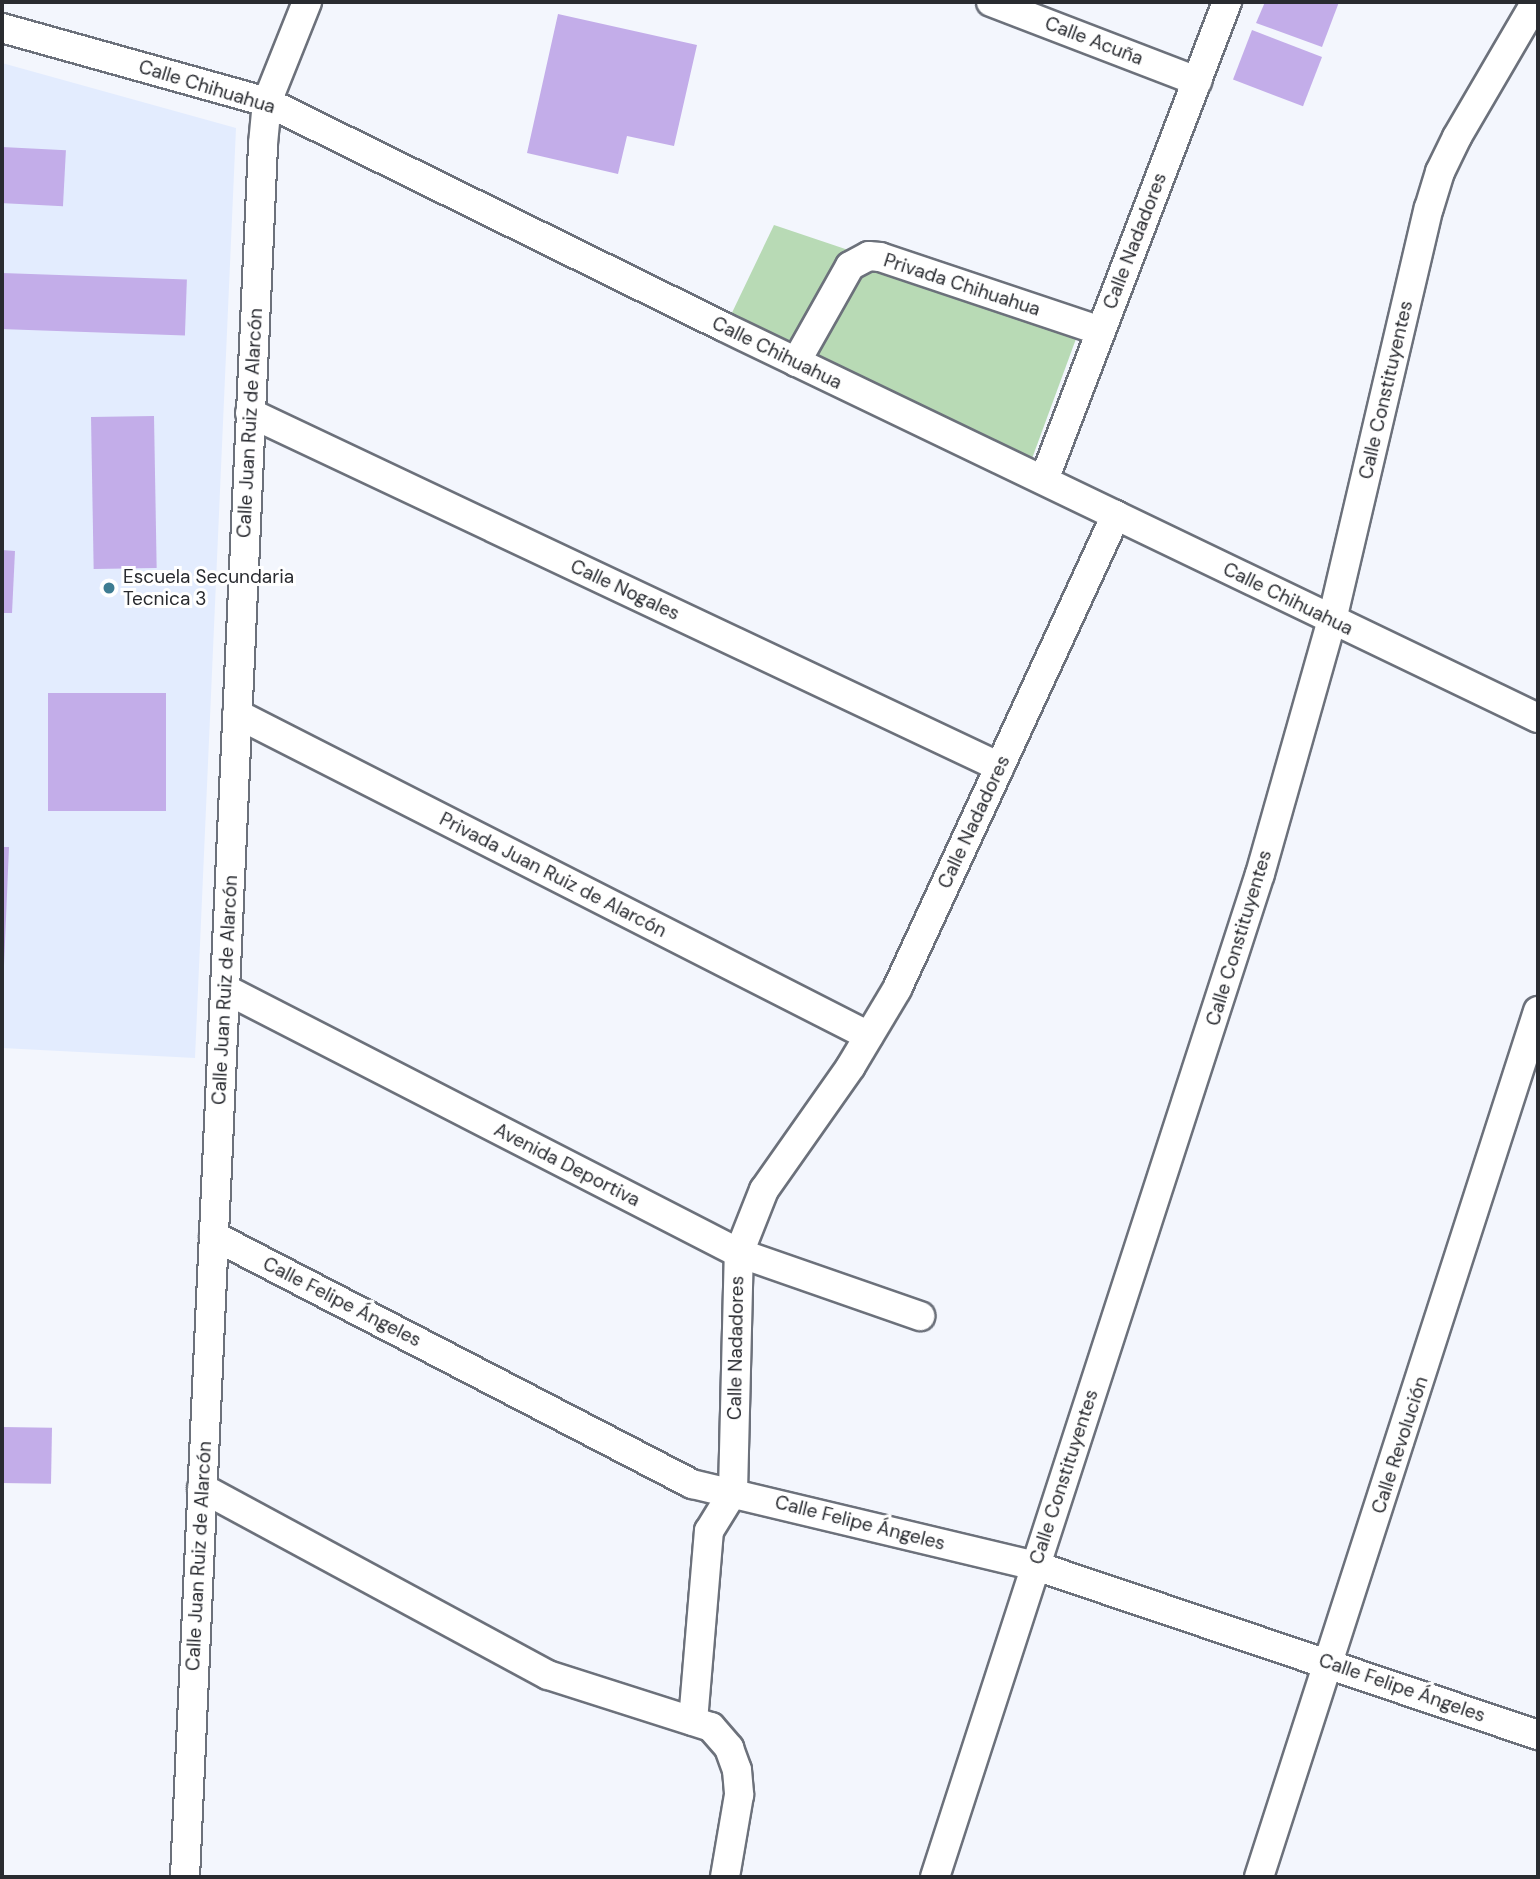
<!DOCTYPE html>
<html>
<head>
<meta charset="utf-8">
<style>
  body { margin:0 }
  #map { position:relative; width:1540px; height:1879px; overflow:hidden; background:#f3f6fd; font-family:"DM Sans",sans-serif }
  div>[style] { position:absolute }
  .built>* { inset:0; background:#e3ecfe }
  .green>* { inset:0; background:#b8dab5 }
  .building>* { inset:0; background:#c3ade9; transform-origin:0 0 }
  .roads { filter:drop-shadow(2px 0 #6c717b) drop-shadow(-2px 0 #6c717b) drop-shadow(0 2px #6c717b) drop-shadow(0 -2px #6c717b) }
  .minor>* { height:28px; margin:-14px; padding:0 14px; transform-origin:14px; border-radius:14px; background:#fff }
  .dots>* { width:19px; height:19px; translate:-50% -50%; box-sizing:border-box; border:4px solid #fff; border-radius:50% }
  span { translate:-50% -50%; white-space:nowrap; text-align:center; line-height:1.15; -webkit-text-stroke:6px #fff; paint-order:stroke }
  .street-label { font-size:19px; color:#292b30 }
  .poi-label { font-size:19px; color:#292b30 }
  .left { translate:0 -50%; text-align:left }
  .frame { position:absolute; inset:0; border:4px solid #292b30; pointer-events:none }
</style>
</head>
<body>
<div id="map">
  <div class="built">
    <i style="clip-path:polygon(2px 63px,236px 128px,195px 1058px,2px 1048px)"></i>
  </div>
  <div class="green">
    <i style="clip-path:polygon(774px 225px,1080px 328px,1030px 464px,729px 319px)"></i>
  </div>
  <div class="building">
    <i style="clip-path:polygon(1265px 2px,1339px 2px,1322px 47px,1256px 23px)"></i>
    <i style="clip-path:polygon(558px 14px,697px 45px,674px 146px,627px 136px,618px 174px,527px 153px)"></i>
    <i style="left:1252px;top:30px;width:75px;height:53px;rotate:21deg"></i>
    <i style="left:2px;top:147px;width:64px;height:56px;rotate:3deg"></i>
    <i style="left:2px;top:273px;width:185px;height:56px;rotate:2deg"></i>
    <i style="left:154px;top:416px;width:152px;height:63px;rotate:89deg"></i>
    <i style="clip-path:polygon(2px 550px,15px 551px,12px 613px,2px 613px)"></i>
    <i style="left:48px;top:693px;width:118px;height:118px"></i>
    <i style="clip-path:polygon(2px 847px,9px 847px,4px 965px,2px 965px)"></i>
    <i style="left:2px;top:1427px;width:50px;height:56px;rotate:1deg"></i>
  </div>
  <div class="roads">
    <div class="minor">
      <i style="left:991px;top:2px;width:221px;rotate:21deg"></i>
      <i style="left:2px;top:28px;width:275px;rotate:15.6deg"></i>
      <i style="left:267px;top:102px;width:509px;rotate:26.21deg"></i>
      <i style="left:724px;top:327px;width:903px;rotate:25.66deg"></i>
      <i style="left:796px;top:362px;width:110px;rotate:-60.6deg"></i>
      <i style="left:850px;top:266px;width:21px;rotate:-28deg"></i>
      <i style="left:869px;top:256px;width:11px;rotate:5deg"></i>
      <i style="left:880px;top:257px;width:233px;rotate:18.5deg"></i>
      <i style="left:250px;top:413px;width:829px;rotate:25.27deg"></i>
      <i style="left:1044px;top:480px;width:512px;rotate:-69.05deg"></i>
      <i style="left:237px;top:714px;width:709px;rotate:27deg"></i>
      <i style="left:225px;top:989px;width:578px;rotate:27.19deg"></i>
      <i style="left:739px;top:1253px;width:192px;rotate:19.2deg"></i>
      <i style="left:214px;top:1236px;width:539px;rotate:27.42deg"></i>
      <i style="left:692px;top:1484px;width:354px;rotate:13.4deg"></i>
      <i style="left:1036px;top:1566px;width:530px;rotate:18.61deg"></i>
      <i style="left:202px;top:1488px;width:393px;rotate:28.4deg"></i>
      <i style="left:548px;top:1675px;width:171px;rotate:17.7deg"></i>
      <i style="left:711px;top:1727px;width:28px;rotate:49deg"></i>
      <i style="left:729px;top:1748px;width:23px;rotate:70deg"></i>
      <i style="left:737px;top:1770px;width:25px;rotate:85deg"></i>
      <i style="left:739px;top:1795px;width:83px;rotate:99.7deg"></i>
      <i style="left:693px;top:1721px;width:191px;rotate:-85.2deg"></i>
      <i style="left:709px;top:1531px;width:46px;rotate:-58.4deg"></i>
      <i style="left:733px;top:1492px;width:239px;rotate:-88.6deg"></i>
      <i style="left:739px;top:1253px;width:68px;rotate:-68.4deg"></i>
      <i style="left:764px;top:1190px;width:151px;rotate:-54.9deg"></i>
      <i style="left:851px;top:1066px;width:90px;rotate:-59.1deg"></i>
      <i style="left:897px;top:989px;width:522px;rotate:-65.2deg"></i>
      <i style="left:185px;top:1877px;width:1735px;rotate:-87.42deg"></i>
      <i style="left:263px;top:144px;width:42px;rotate:-84.6deg"></i>
      <i style="left:267px;top:102px;width:108px;rotate:-68.2deg"></i>
      <i style="left:935px;top:1877px;width:1054px;rotate:-72.05deg"></i>
      <i style="left:1260px;top:874px;width:264px;rotate:-74.2deg"></i>
      <i style="left:1332px;top:620px;width:423px;rotate:-76.8deg"></i>
      <i style="left:1429px;top:208px;width:38px;rotate:-73deg"></i>
      <i style="left:1440px;top:172px;width:39px;rotate:-64deg"></i>
      <i style="left:1457px;top:137px;width:156px;rotate:-59.7deg"></i>
      <i style="left:1259px;top:1877px;width:910px;rotate:-72.14deg"></i>
    </div>
  </div>
  <div class="dots">
    <i style="left:109px;top:588px;background:#3e7c92"></i>
  </div>
  <div class="street-label">
    <span style="left:1094px;top:41px;rotate:21deg">Calle Acuña</span>
    <span style="left:207px;top:87px;rotate:17deg">Calle Chihuahua</span>
    <span style="left:1135px;top:241px;rotate:-69deg">Calle Nadadores</span>
    <span style="left:962px;top:285px;rotate:18deg">Privada Chihuahua</span>
    <span style="left:777px;top:353px;rotate:26deg">Calle Chihuahua</span>
    <span style="left:1386px;top:390px;rotate:-77deg">Calle Constituyentes</span>
    <span style="left:250px;top:423px;rotate:-87deg">Calle Juan Ruiz de Alarcón</span>
    <span style="left:625px;top:590px;rotate:25deg">Calle Nogales</span>
    <span style="left:1288px;top:599px;rotate:26deg">Calle Chihuahua</span>
    <span style="left:974px;top:822px;rotate:-65deg">Calle Nadadores</span>
    <span style="left:553px;top:875px;rotate:27deg">Privada Juan Ruiz de Alarcón</span>
    <span style="left:1239px;top:938px;rotate:-73deg">Calle Constituyentes</span>
    <span style="left:225px;top:990px;rotate:-87deg">Calle Juan Ruiz de Alarcón</span>
    <span style="left:567px;top:1165px;rotate:27deg">Avenida Deportiva</span>
    <span style="left:342px;top:1302px;rotate:27deg">Calle Felipe Ángeles</span>
    <span style="left:736px;top:1348px;rotate:-89deg">Calle Nadadores</span>
    <span style="left:1400px;top:1445px;rotate:-72deg">Calle Revolución</span>
    <span style="left:1064px;top:1477px;rotate:-72deg">Calle Constituyentes</span>
    <span style="left:860px;top:1523px;rotate:14deg">Calle Felipe Ángeles</span>
    <span style="left:199px;top:1556px;rotate:-87deg">Calle Juan Ruiz de Alarcón</span>
    <span style="left:1402px;top:1688px;rotate:19deg">Calle Felipe Ángeles</span>
  </div>
  <div class="poi-label">
    <span class="left" style="left:123px;top:588px">Escuela Secundaria<br>Tecnica 3</span>
  </div>
  <div class="frame"></div>
</div>
</body>
</html>
